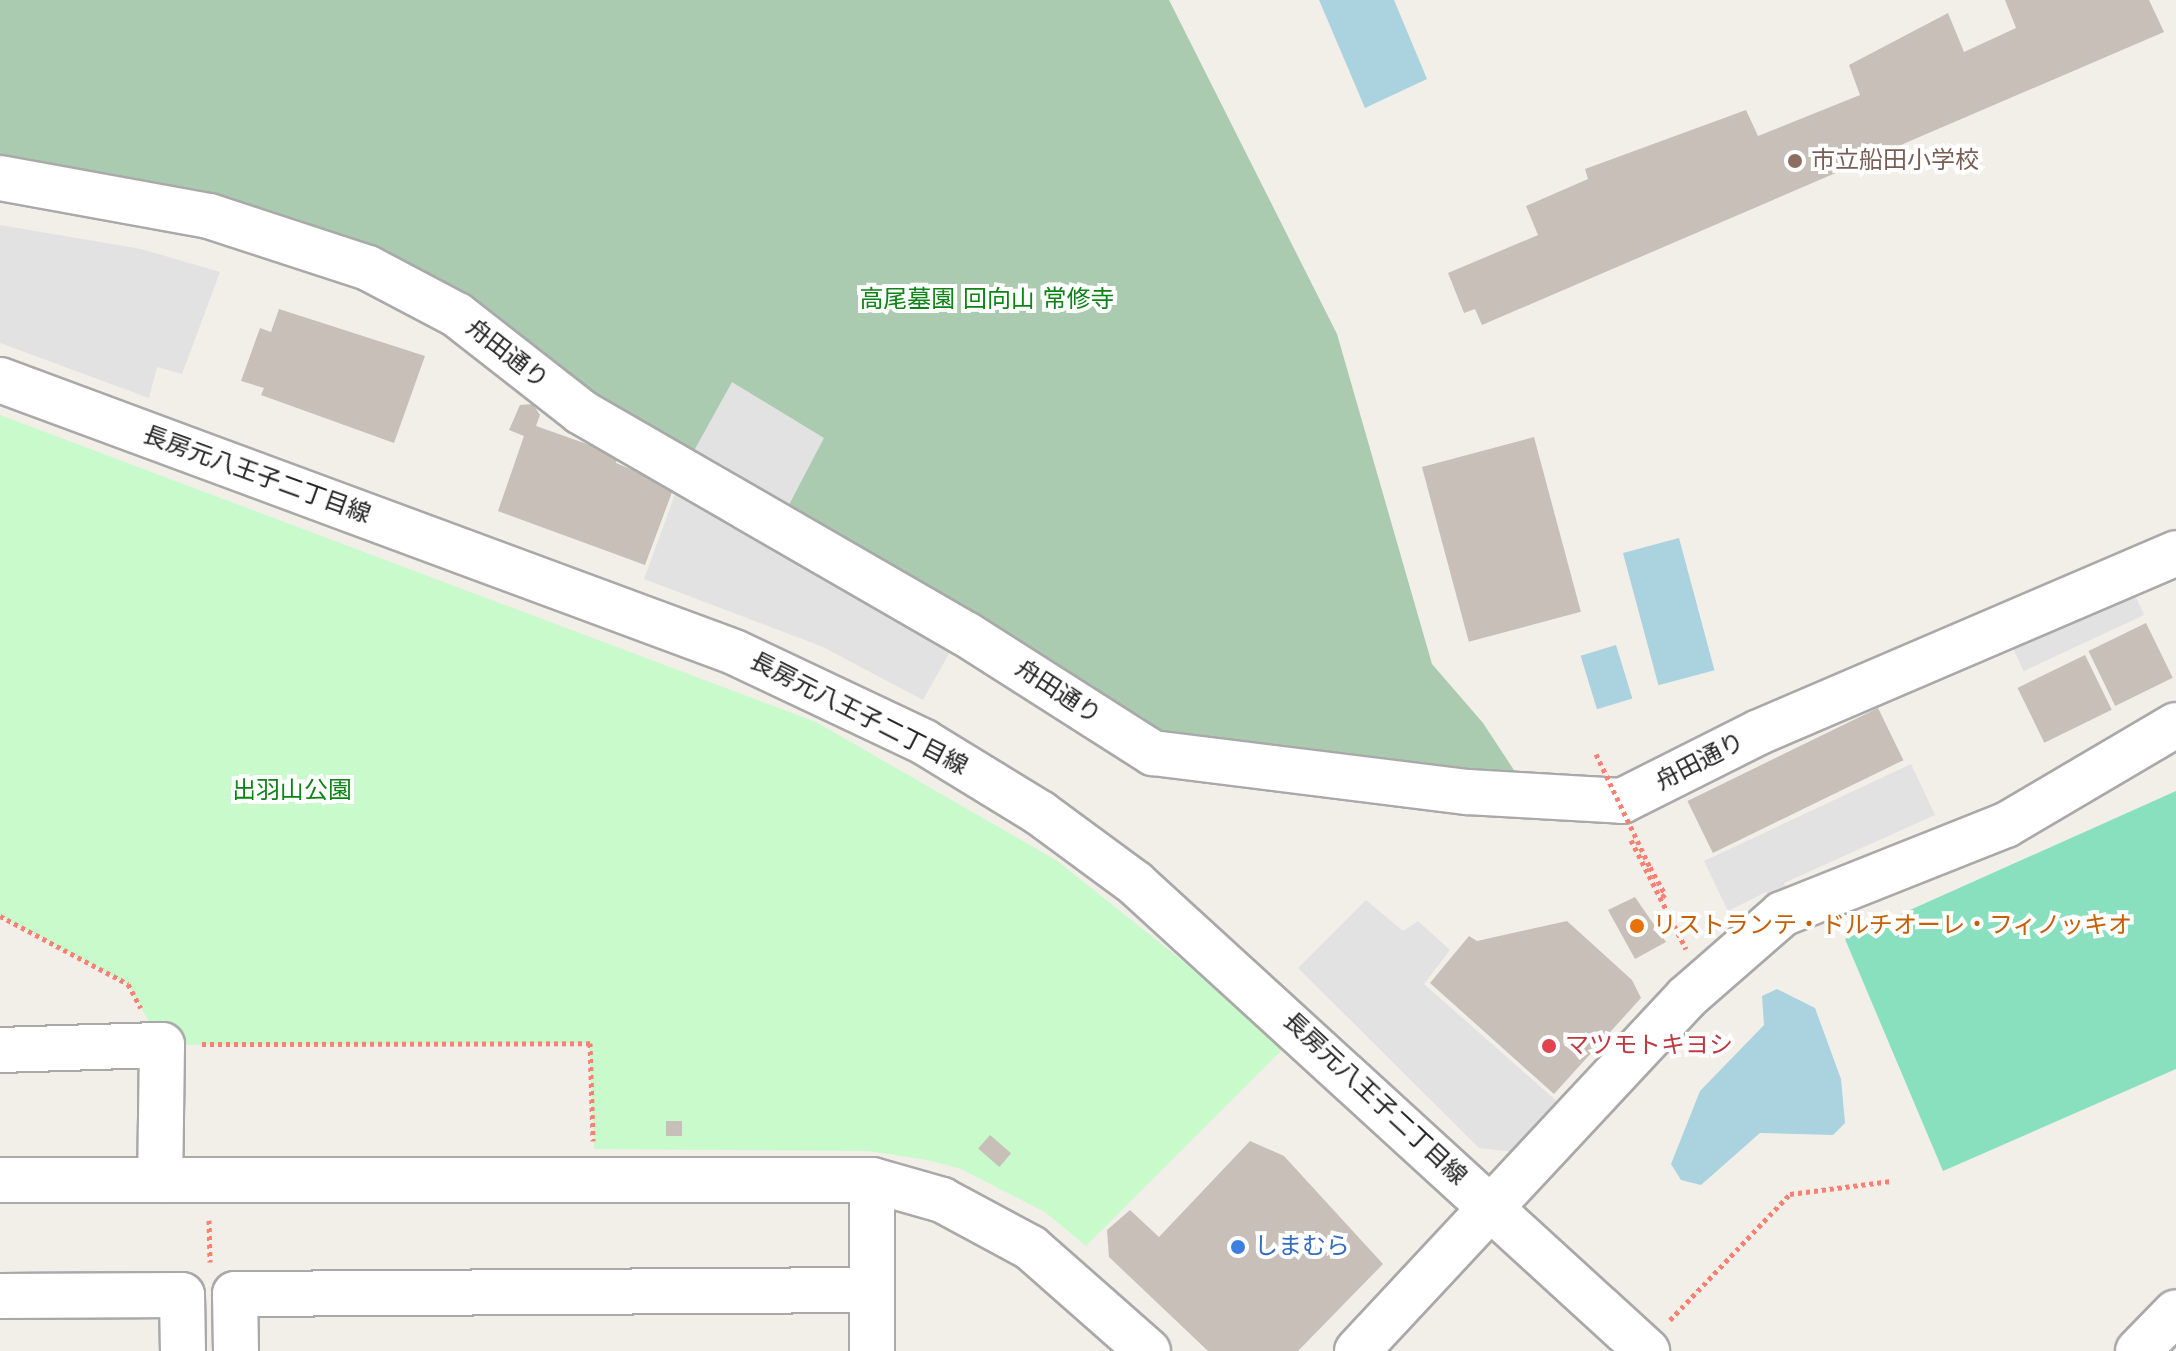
<!DOCTYPE html>
<html>
<head>
<meta charset="utf-8">
<style>
  body { margin:0 }
  #map { position:relative; width:2176px; height:1351px; overflow:hidden; background:#f2efe9; font-family:"DejaVu Sans","Noto Sans JP",sans-serif }
  div>[style] { position:absolute }
  .cemetery>* { inset:0; background:#aacbaf }
  .park>* { inset:0; background:#c8facc }
  .pitch>* { inset:0; background:#88e0be }
  .parking>* { inset:0; background:#e2e2e2; transform-origin:0 0 }
  .water>* { inset:0; background:#aad3df; transform-origin:0 0 }
  .building>* { inset:0; background:#c7bfb8; transform-origin:0 0 }
  .path>* { height:5px; margin-top:-2.5px; transform-origin:0; background:repeating-linear-gradient(90deg,#fa8072 0 4px,transparent 0 8px) }
  .roads { filter:drop-shadow(2px 0 #a9a9a9) drop-shadow(-2px 0 #a9a9a9) drop-shadow(0 2px #a9a9a9) drop-shadow(0 -2px #a9a9a9) }
  .minor>* { height:44px; margin:-22px; padding:0 22px; transform-origin:22px; border-radius:22px; background:#fff }
  .tertiary>* { height:44px; margin:-22px; padding:0 22px; transform-origin:22px; border-radius:22px; background:#fff }
  .path-bridge>* { height:5px; margin-top:-2.5px; transform-origin:0; background:repeating-linear-gradient(90deg,#fa8072 0 4px,transparent 0 8px) }
  .dots>* { width:22px; height:22px; translate:-50% -50%; box-sizing:border-box; border:4px solid #fff; border-radius:50% }
  span { translate:-50% -50%; white-space:nowrap; text-align:center; line-height:1.15; -webkit-text-stroke:8px #fff; paint-order:stroke }
  .education-label { font-size:24px; color:#785e54 }
  .left { translate:0 -50%; text-align:left }
  .park-label { font-size:24px; color:#0c8416 }
  .street-label { font-size:24px; color:#222 }
  .food-label { font-size:24px; color:#c56008 }
  .health-label { font-size:24px; color:#be3a42 }
  .shop-label { font-size:24px; color:#366cbe }
</style>
</head>
<body>
<div id="map">
  <div class="cemetery">
    <i style="clip-path:polygon(0 0,1169px 0,1337px 334px,1432px 664px,1483px 723px,1531px 796px,1153px 753px,368px 268px,0 178px)"></i>
  </div>
  <div class="park">
    <i style="clip-path:polygon(0 415px,816px 722px,1056px 860px,1223px 993px,1282px 1050px,1086px 1246px,1045px 1212px,961px 1169px,928px 1160px,868px 1151px,594px 1149px,589px 1043px,162px 1045px,128px 984px,0 916px)"></i>
  </div>
  <div class="pitch">
    <i style="clip-path:polygon(2176px 791px,2176px 1069px,1943px 1171px,1845px 939px)"></i>
  </div>
  <div class="parking">
    <i style="clip-path:polygon(0 225px,141px 249px,220px 272px,182px 374px,157px 367px,149px 398px,0 343px)"></i>
    <i style="clip-path:polygon(732px 382px,824px 438px,780px 522px,961px 632px,923px 700px,823px 647px,644px 579px,685px 467px)"></i>
    <i style="left:2126px;top:576px;width:43px;height:133px;rotate:65deg"></i>
    <i style="clip-path:polygon(1911px 764px,1935px 815px,1784px 883px,1788px 892px,1771px 902px,1766px 892px,1728px 911px,1704px 861px)"></i>
    <i style="clip-path:polygon(1366px 900px,1403px 931px,1418px 921px,1450px 950px,1424px 984px,1560px 1104px,1516px 1152px,1479px 1148px,1298px 968px)"></i>
  </div>
  <div class="water">
    <i style="clip-path:polygon(1319px 0,1394px 0,1427px 79px,1365px 108px)"></i>
    <i style="left:1679px;top:538px;width:137px;height:58px;rotate:75deg"></i>
    <i style="left:1616px;top:645px;width:56px;height:37px;rotate:73deg"></i>
    <i style="clip-path:polygon(1777px 989px,1815px 1008px,1841px 1079px,1845px 1123px,1833px 1135px,1760px 1133px,1701px 1185px,1681px 1180px,1671px 1164px,1700px 1091px,1764px 1025px,1762px 996px)"></i>
  </div>
  <div class="building">
    <i style="clip-path:polygon(2005px 0,2149px 0,2164px 32px,1482px 325px,1475px 309px,1464px 313px,1448px 273px,1538px 235px,1526px 206px,1588px 179px,1585px 169px,1746px 110px,1758px 136px,1860px 95px,1849px 65px,1948px 13px,1964px 52px,2016px 28px)"></i>
    <i style="clip-path:polygon(279px 309px,425px 356px,394px 443px,261px 395px,264px 388px,241px 381px,260px 328px,271px 332px)"></i>
    <i style="clip-path:polygon(533px 404px,540px 415px,536px 426px,618px 455px,616px 463px,674px 487px,645px 565px,498px 511px,524px 436px,509px 430px,520px 405px)"></i>
    <i style="left:1534px;top:437px;width:181px;height:116px;rotate:75deg"></i>
    <i style="left:2146px;top:623px;width:61px;height:64px;rotate:64deg"></i>
    <i style="left:2085px;top:655px;width:61px;height:75px;rotate:64deg"></i>
    <i style="left:1878px;top:708px;width:58px;height:212px;rotate:64deg"></i>
    <i style="clip-path:polygon(1635px 897px,1666px 942px,1635px 959px,1608px 910px)"></i>
    <i style="clip-path:polygon(1567px 921px,1632px 980px,1641px 998px,1554px 1094px,1430px 983px,1469px 936px,1477px 941px)"></i>
    <i style="left:682px;top:1121px;width:15px;height:16px;rotate:90deg"></i>
    <i style="left:990px;top:1135px;width:28px;height:18px;rotate:41deg"></i>
    <i style="clip-path:polygon(1250px 1141px,1284px 1156px,1383px 1264px,1298px 1351px,1208px 1351px,1109px 1257px,1107px 1230px,1130px 1210px,1159px 1237px)"></i>
  </div>
  <div class="path">
    <i style="left:1631px;top:840px;width:122px;rotate:63.2deg"></i>
    <i style="left:1650px;top:867px;width:31px;rotate:61deg"></i>
    <i style="left:1665px;top:894px;width:8px;rotate:130deg"></i>
    <i style="left:0;top:916px;width:145px;rotate:28deg"></i>
    <i style="left:128px;top:984px;width:27px;rotate:62deg"></i>
    <i style="left:202px;top:1044px;width:388px;rotate:-0.1deg"></i>
    <i style="left:590px;top:1043px;width:98px;rotate:88.2deg"></i>
    <i style="left:209px;top:1220px;width:42px;rotate:88.6deg"></i>
    <i style="left:1670px;top:1320px;width:174px;rotate:-46.4deg"></i>
    <i style="left:1790px;top:1194px;width:102px;rotate:-7.3deg"></i>
  </div>
  <div class="roads">
    <div class="minor">
      <i style="left:0;top:178px;width:212px;rotate:10.3deg"></i>
      <i style="left:209px;top:216px;width:167px;rotate:18.1deg"></i>
      <i style="left:368px;top:268px;width:101px;rotate:27.8deg"></i>
      <i style="left:457px;top:315px;width:157px;rotate:38deg"></i>
      <i style="left:581px;top:412px;width:444px;rotate:30deg"></i>
      <i style="left:966px;top:634px;width:222px;rotate:32.5deg"></i>
      <i style="left:1153px;top:753px;width:317px;rotate:7.1deg"></i>
      <i style="left:1468px;top:792px;width:154px;rotate:3.3deg"></i>
      <i style="left:1622px;top:801px;width:153px;rotate:-26.7deg"></i>
      <i style="left:1759px;top:732px;width:454px;rotate:-23.2deg"></i>
      <i style="left:0;top:1050px;width:162px;rotate:-1.8deg"></i>
      <i style="left:162px;top:1045px;width:135px;rotate:90.8deg"></i>
      <i style="left:872px;top:1180px;width:171px;rotate:90deg"></i>
      <i style="left:0;top:1296px;width:182px;rotate:-0.3deg"></i>
      <i style="left:182px;top:1295px;width:56px;rotate:89deg"></i>
      <i style="left:236px;top:1351px;width:57px;rotate:-91deg"></i>
      <i style="left:235px;top:1294px;width:637px;rotate:-0.36deg"></i>
      <i style="left:2138px;top:1351px;width:54px;rotate:-45.7deg"></i>
    </div>
    <div class="tertiary">
      <i style="left:0;top:380px;width:783px;rotate:20.33deg"></i>
      <i style="left:734px;top:652px;width:210px;rotate:25.3deg"></i>
      <i style="left:924px;top:742px;width:136px;rotate:31.5deg"></i>
      <i style="left:1040px;top:813px;width:118px;rotate:36.4deg"></i>
      <i style="left:1135px;top:883px;width:694px;rotate:42.43deg"></i>
      <i style="left:0;top:1180px;width:872px"></i>
      <i style="left:872px;top:1180px;width:73px;rotate:15.9deg"></i>
      <i style="left:942px;top:1200px;width:101px;rotate:28.3deg"></i>
      <i style="left:1031px;top:1248px;width:156px;rotate:41.4deg"></i>
      <i style="left:1357px;top:1351px;width:484px;rotate:-47deg"></i>
      <i style="left:1687px;top:997px;width:126px;rotate:-41.1deg"></i>
      <i style="left:1782px;top:914px;width:241px;rotate:-21.7deg"></i>
      <i style="left:2006px;top:825px;width:197px;rotate:-30.5deg"></i>
    </div>
  </div>
  <div class="path-bridge">
    <i style="left:1596px;top:754px;width:125px;rotate:64.5deg"></i>
  </div>
  <div class="dots">
    <i style="left:1795px;top:161px;background:#8d6e63"></i>
    <i style="left:1637px;top:926px;background:#e8710a"></i>
    <i style="left:1549px;top:1046px;background:#e0444e"></i>
    <i style="left:1238px;top:1247px;background:#3f7fe0"></i>
  </div>
  <div class="education-label">
    <span class="left" style="left:1811px;top:161px">市立船田小学校</span>
  </div>
  <div class="park-label">
    <span style="left:987px;top:300px">高尾墓園 回向山 常修寺</span>
    <span style="left:292px;top:791px">出羽山公園</span>
  </div>
  <div class="street-label">
    <span style="left:507px;top:354px;rotate:38deg">舟田通り</span>
    <span style="left:257px;top:475px;rotate:20deg">長房元八王子二丁目線</span>
    <span style="left:1058px;top:692px;rotate:33deg">舟田通り</span>
    <span style="left:859px;top:714px;rotate:27deg">長房元八王子二丁目線</span>
    <span style="left:1700px;top:762px;rotate:-27deg">舟田通り</span>
    <span style="left:1375px;top:1099px;rotate:43deg">長房元八王子二丁目線</span>
  </div>
  <div class="food-label">
    <span class="left" style="left:1653px;top:926px">リストランテ・ドルチオーレ・フィノッキオ</span>
  </div>
  <div class="health-label">
    <span class="left" style="left:1565px;top:1046px">マツモトキヨシ</span>
  </div>
  <div class="shop-label">
    <span class="left" style="left:1254px;top:1247px">しまむら</span>
  </div>
</div>
</body>
</html>
